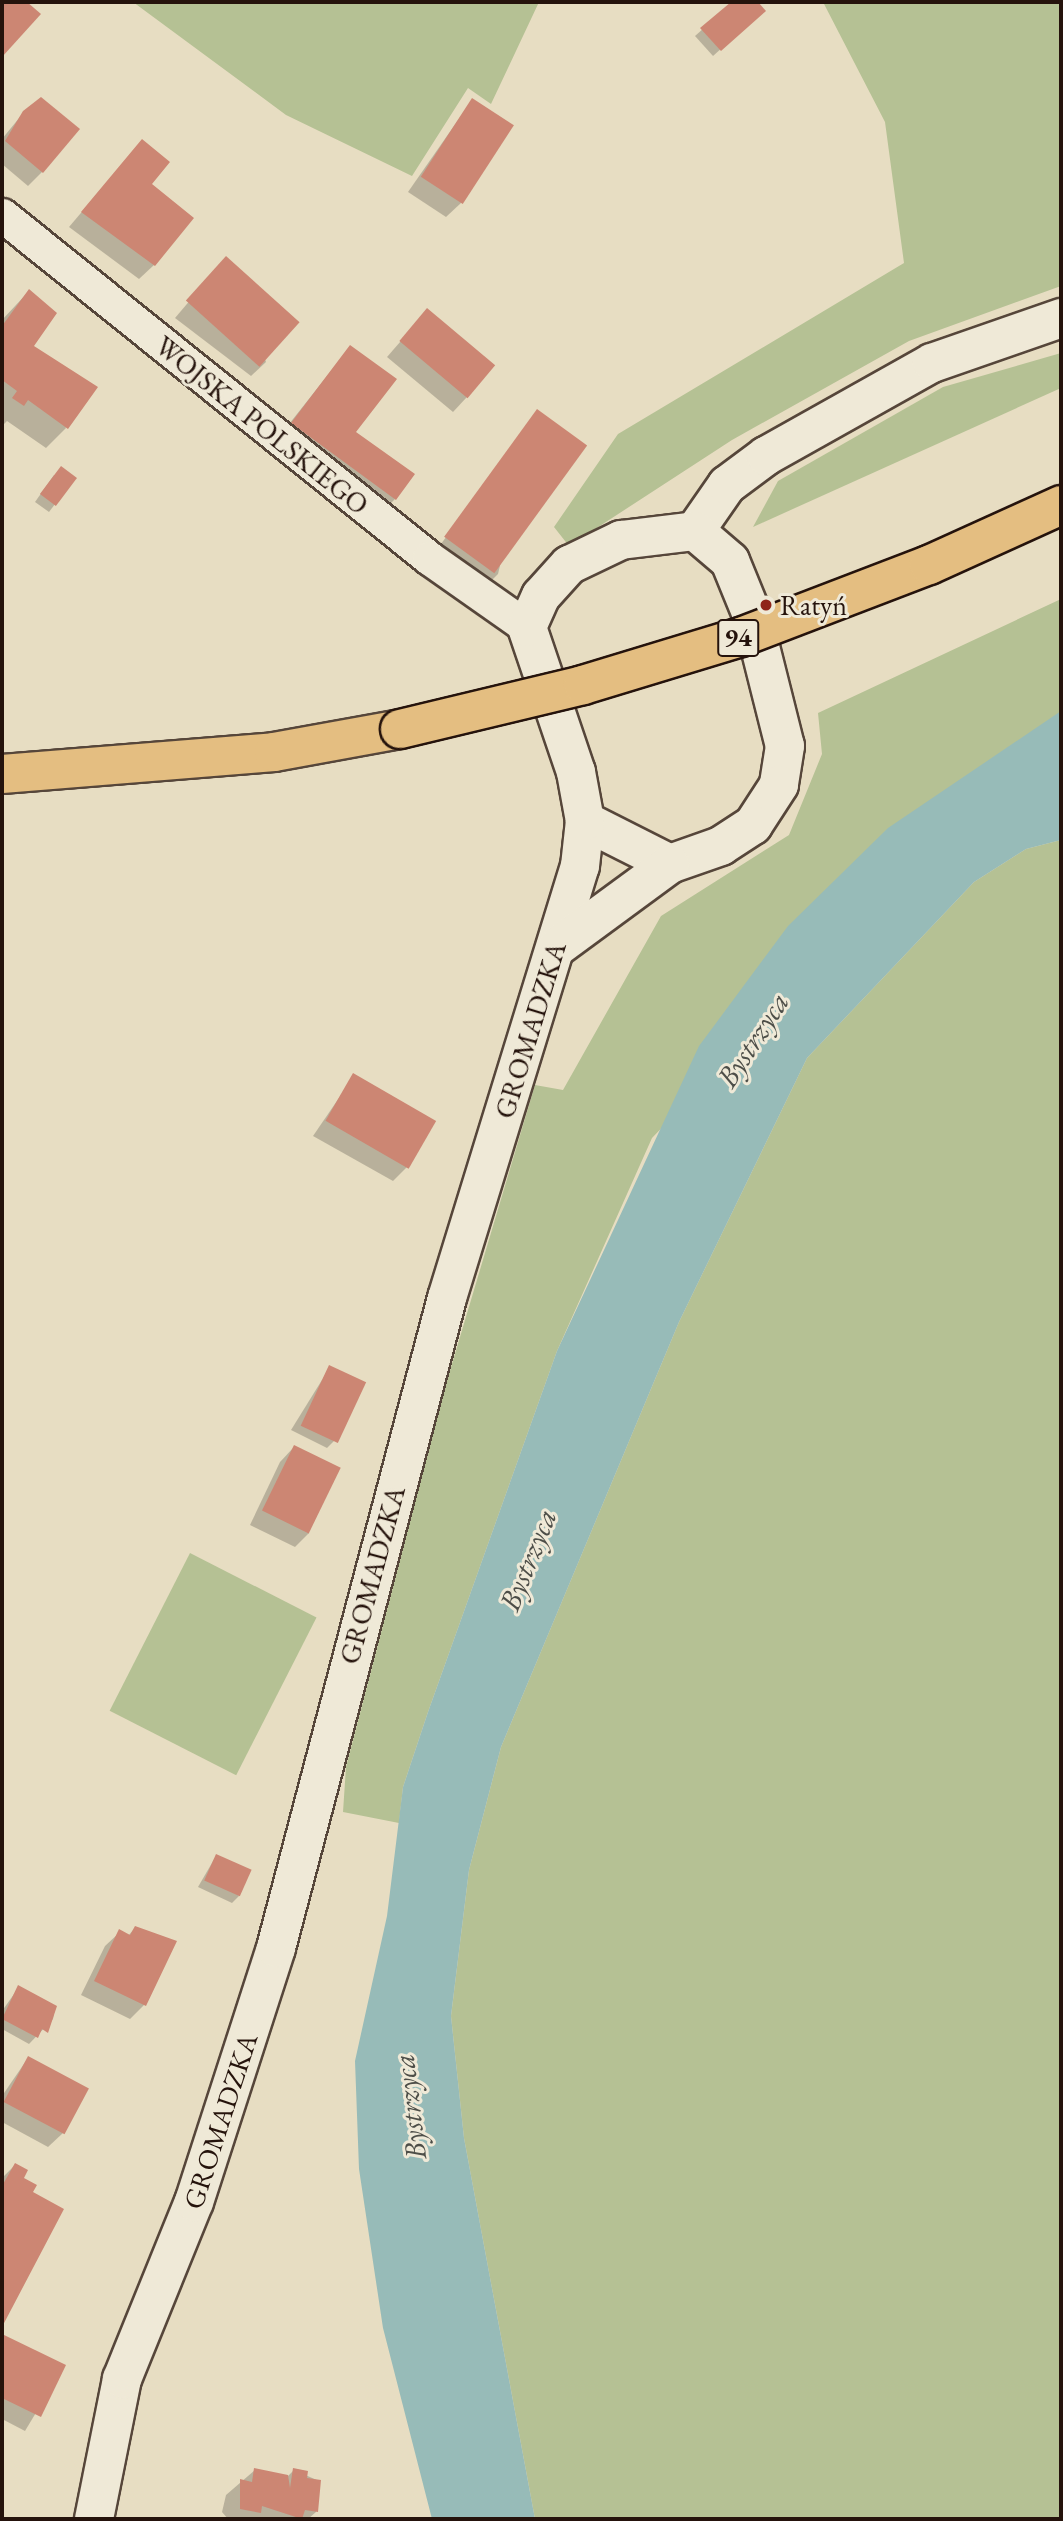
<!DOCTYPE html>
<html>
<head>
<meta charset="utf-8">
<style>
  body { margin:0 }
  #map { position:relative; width:1063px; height:2521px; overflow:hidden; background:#e7ddc2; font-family:"EB Garamond",serif }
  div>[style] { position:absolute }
  .green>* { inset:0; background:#b5c194; transform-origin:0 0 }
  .water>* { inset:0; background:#97bbb8 }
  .shadow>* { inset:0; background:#0003 }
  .building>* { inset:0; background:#cc8673; transform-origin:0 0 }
  .roads { filter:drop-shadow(2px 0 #56463a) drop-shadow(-2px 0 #56463a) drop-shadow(0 2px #56463a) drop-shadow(0 -2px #56463a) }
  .minor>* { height:33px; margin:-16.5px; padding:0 16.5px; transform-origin:16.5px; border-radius:16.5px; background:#efe9d7 }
  .tertiary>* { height:38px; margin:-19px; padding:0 19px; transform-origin:19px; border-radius:19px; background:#efe9d7 }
  .primary>* { height:38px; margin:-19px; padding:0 19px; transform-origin:19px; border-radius:19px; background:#e4be81 }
  .bridges { filter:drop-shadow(2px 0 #25130c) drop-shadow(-2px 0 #25130c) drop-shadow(0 2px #25130c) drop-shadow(0 -2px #25130c) }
  .primary-bridge>* { height:38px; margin:-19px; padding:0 19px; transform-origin:19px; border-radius:19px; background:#e4be81 }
  .dots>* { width:19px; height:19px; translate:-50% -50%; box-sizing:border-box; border:4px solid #efe9d7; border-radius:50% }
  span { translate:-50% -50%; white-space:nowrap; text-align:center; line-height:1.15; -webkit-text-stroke:6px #efe9d7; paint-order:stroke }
  .shield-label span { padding:2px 5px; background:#efe9d7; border:2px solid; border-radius:5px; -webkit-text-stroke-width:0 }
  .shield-label { font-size:26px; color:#25130c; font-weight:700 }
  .street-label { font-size:28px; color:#25130c }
  .poi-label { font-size:28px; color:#25130c }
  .left { translate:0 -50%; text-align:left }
  .water-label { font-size:30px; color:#4d4e48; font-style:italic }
  .frame { position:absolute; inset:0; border:4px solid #25130c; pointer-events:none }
</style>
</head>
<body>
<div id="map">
  <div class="green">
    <i style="clip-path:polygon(133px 2px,539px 2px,491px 104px,468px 88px,412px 176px,286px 115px)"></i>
    <i style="clip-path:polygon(823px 2px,1061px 2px,1061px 286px,909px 341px,732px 440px,569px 546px,554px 527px,618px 434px,904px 263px,885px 122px)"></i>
    <i style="clip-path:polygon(1061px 353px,1061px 388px,753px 527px,778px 481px,943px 387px)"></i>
    <i style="clip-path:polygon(1061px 599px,1061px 711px,652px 1138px,557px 1351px,428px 1712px,403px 1787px,399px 1823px,343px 1812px,346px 1767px,446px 1384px,535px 1085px,563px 1090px,661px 916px,789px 835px,822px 754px,818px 713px)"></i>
    <i style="clip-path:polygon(1061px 840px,1061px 2519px,535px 2519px,464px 2138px,451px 2016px,469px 1870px,501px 1747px,679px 1322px,807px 1058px,974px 882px,1026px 849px)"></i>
    <i style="left:190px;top:1553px;width:142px;height:177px;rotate:27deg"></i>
  </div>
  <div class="water">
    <i style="clip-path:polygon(1061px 711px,1061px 840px,1026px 849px,974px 882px,807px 1058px,679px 1322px,501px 1747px,469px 1870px,451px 2016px,464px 2138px,535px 2519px,432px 2519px,383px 2328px,359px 2169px,355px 2061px,387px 1916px,403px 1787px,428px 1712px,557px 1351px,699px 1046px,788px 926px,888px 828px)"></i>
  </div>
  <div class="shadow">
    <i style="clip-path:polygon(733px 2px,755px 2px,763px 11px,713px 56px,695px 36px)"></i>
    <i style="clip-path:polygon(472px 100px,461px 203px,446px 217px,408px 192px)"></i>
    <i style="clip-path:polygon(24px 112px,42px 172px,28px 186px,2px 164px,2px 139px)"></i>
    <i style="clip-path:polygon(142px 141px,154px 265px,139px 279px,69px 227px)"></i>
    <i style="clip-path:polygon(226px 258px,266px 362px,251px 376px,175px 318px)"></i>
    <i style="clip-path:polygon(29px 291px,32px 346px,66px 428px,46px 448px,7px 421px,2px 426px,2px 320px)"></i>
    <i style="clip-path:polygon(427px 311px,467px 397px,453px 412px,387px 357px)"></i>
    <i style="clip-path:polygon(350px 347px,354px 432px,395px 499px,381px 513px,278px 438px)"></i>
    <i style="clip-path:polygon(537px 411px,498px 574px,477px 595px,428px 562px)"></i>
    <i style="clip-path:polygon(54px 475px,75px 478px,49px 512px,35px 502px)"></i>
    <i style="clip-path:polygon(354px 1076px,407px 1167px,393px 1181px,313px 1136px)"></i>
    <i style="clip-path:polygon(330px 1367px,334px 1441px,327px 1448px,291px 1430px)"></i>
    <i style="clip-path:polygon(294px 1447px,309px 1533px,295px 1547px,250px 1525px,280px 1462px)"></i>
    <i style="clip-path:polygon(216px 1856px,239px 1896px,232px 1903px,198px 1887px)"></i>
    <i style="clip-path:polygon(135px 1928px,144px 2005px,130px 2019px,81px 1995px,105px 1946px,120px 1932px,128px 1936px)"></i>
    <i style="clip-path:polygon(19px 1987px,55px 2007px,53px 2019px,29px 2044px,2px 2029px,2px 2011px)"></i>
    <i style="clip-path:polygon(28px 2058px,63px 2133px,48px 2147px,2px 2122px,2px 2096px)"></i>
    <i style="clip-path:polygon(15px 2165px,31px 2192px,61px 2209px,2px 2323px,2px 2178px)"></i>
    <i style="clip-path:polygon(2px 2337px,64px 2366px,25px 2431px,2px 2419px)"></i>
    <i style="clip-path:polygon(255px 2470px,287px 2477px,294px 2470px,319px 2481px,316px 2512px,308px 2519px,228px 2519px,222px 2512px,226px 2495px)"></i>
  </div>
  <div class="building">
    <i style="clip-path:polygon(2px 2px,27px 2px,41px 14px,2px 57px)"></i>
    <i style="clip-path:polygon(731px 2px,758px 2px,766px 11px,721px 51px,700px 28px)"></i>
    <i style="clip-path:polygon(41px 97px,80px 129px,43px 173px,5px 141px,23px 111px)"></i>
    <i style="left:472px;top:98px;width:50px;height:94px;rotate:33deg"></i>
    <i style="clip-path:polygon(142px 139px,170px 162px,152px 184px,194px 218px,155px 266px,81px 212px)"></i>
    <i style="left:226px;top:256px;width:99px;height:60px;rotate:42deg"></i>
    <i style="clip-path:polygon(29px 289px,57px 313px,34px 346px,98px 387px,68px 429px,28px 400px,24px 406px,12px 398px,17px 391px,2px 380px,2px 326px)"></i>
    <i style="left:427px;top:308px;width:89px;height:43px;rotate:40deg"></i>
    <i style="clip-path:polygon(350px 345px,397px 379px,356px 432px,415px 474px,396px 500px,291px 423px)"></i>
    <i style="left:537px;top:409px;width:62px;height:158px;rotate:36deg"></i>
    <i style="left:61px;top:466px;width:20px;height:35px;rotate:37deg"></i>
    <i style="left:353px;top:1073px;width:96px;height:55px;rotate:30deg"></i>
    <i style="left:329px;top:1365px;width:41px;height:67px;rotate:25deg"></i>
    <i style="left:294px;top:1445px;width:52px;height:73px;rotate:26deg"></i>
    <i style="left:216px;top:1854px;width:39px;height:29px;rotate:24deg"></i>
    <i style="clip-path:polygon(135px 1926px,177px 1941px,146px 2006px,94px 1981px,119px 1929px,130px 1935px)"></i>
    <i style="clip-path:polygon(18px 1985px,57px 2006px,48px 2033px,42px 2029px,38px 2038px,2px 2019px)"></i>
    <i style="left:28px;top:2056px;width:69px;height:52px;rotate:28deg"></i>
    <i style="clip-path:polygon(15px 2163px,28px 2170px,24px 2178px,37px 2185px,33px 2192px,64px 2209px,2px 2327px,2px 2186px)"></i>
    <i style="clip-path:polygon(2px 2334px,66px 2365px,41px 2417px,2px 2398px)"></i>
    <i style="clip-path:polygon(254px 2468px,288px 2475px,290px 2488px,293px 2468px,308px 2471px,307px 2478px,321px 2480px,318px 2512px,305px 2510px,302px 2519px,262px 2506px,261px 2513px,240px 2509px,240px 2479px,252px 2482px)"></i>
  </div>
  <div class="roads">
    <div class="minor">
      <i style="left:2px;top:215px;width:548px;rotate:38.77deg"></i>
      <i style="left:429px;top:558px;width:120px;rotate:35.1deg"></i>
    </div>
    <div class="tertiary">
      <i style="left:695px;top:531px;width:56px;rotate:-55.2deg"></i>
      <i style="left:727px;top:485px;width:49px;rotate:-36.6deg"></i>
      <i style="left:766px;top:456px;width:190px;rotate:-29.3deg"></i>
      <i style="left:932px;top:363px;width:137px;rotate:-19.2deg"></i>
      <i style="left:585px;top:821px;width:95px;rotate:26.8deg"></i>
      <i style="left:94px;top:2519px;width:143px;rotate:-78.7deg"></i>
      <i style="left:122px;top:2379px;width:191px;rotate:-67.9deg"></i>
      <i style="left:194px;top:2202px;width:267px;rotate:-72.1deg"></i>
      <i style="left:276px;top:1948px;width:672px;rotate:-75.26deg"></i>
      <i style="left:447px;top:1298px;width:452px;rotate:-72.9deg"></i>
      <i style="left:580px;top:866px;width:45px;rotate:-83.7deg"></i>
      <i style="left:585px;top:821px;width:50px;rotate:-100.4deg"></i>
      <i style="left:576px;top:772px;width:153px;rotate:-108.7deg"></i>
      <i style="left:527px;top:627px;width:34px;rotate:-66deg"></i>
      <i style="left:541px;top:596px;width:42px;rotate:-47.9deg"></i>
      <i style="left:569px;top:565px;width:58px;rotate:-25.7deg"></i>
      <i style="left:621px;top:540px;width:75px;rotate:-6.9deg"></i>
      <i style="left:695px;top:531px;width:46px;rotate:40.6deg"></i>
      <i style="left:730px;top:561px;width:58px;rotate:67.8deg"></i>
      <i style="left:752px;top:615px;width:135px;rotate:75.9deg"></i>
      <i style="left:785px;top:746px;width:39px;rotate:99deg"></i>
      <i style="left:779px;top:785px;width:48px;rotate:123deg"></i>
      <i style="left:753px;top:825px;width:38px;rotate:147deg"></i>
      <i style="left:721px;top:846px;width:54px;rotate:160.6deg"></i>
      <i style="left:670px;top:864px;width:140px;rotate:143.7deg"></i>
    </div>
    <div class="primary">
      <i style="left:2px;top:774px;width:273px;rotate:-4.6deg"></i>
      <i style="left:274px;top:752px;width:128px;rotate:-10.3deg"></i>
    </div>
  </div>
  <div class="bridges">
    <div class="primary-bridge">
      <i style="left:400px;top:729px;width:188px;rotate:-13.5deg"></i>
      <i style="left:583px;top:685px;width:165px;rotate:-16.9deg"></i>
      <i style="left:741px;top:637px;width:201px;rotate:-21deg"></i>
      <i style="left:929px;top:565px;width:145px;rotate:-24.4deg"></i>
    </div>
  </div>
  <div class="dots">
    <i style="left:766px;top:605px;background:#8f2418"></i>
  </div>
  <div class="shield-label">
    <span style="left:738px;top:638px">94</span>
  </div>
  <div class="street-label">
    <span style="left:262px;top:425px;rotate:39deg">WOJSKA POLSKIEGO</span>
    <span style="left:530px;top:1030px;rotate:-73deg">GROMADZKA</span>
    <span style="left:372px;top:1575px;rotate:-75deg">GROMADZKA</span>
    <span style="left:220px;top:2121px;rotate:-72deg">GROMADZKA</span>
  </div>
  <div class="poi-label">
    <span class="left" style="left:780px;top:605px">Ratyń</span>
  </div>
  <div class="water-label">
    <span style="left:753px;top:1040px;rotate:-57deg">Bystrzyca</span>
    <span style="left:528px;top:1560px;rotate:-68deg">Bystrzyca</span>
    <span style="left:410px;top:2107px;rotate:-97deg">Bystrzyca</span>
  </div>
  <div class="frame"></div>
</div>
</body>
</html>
